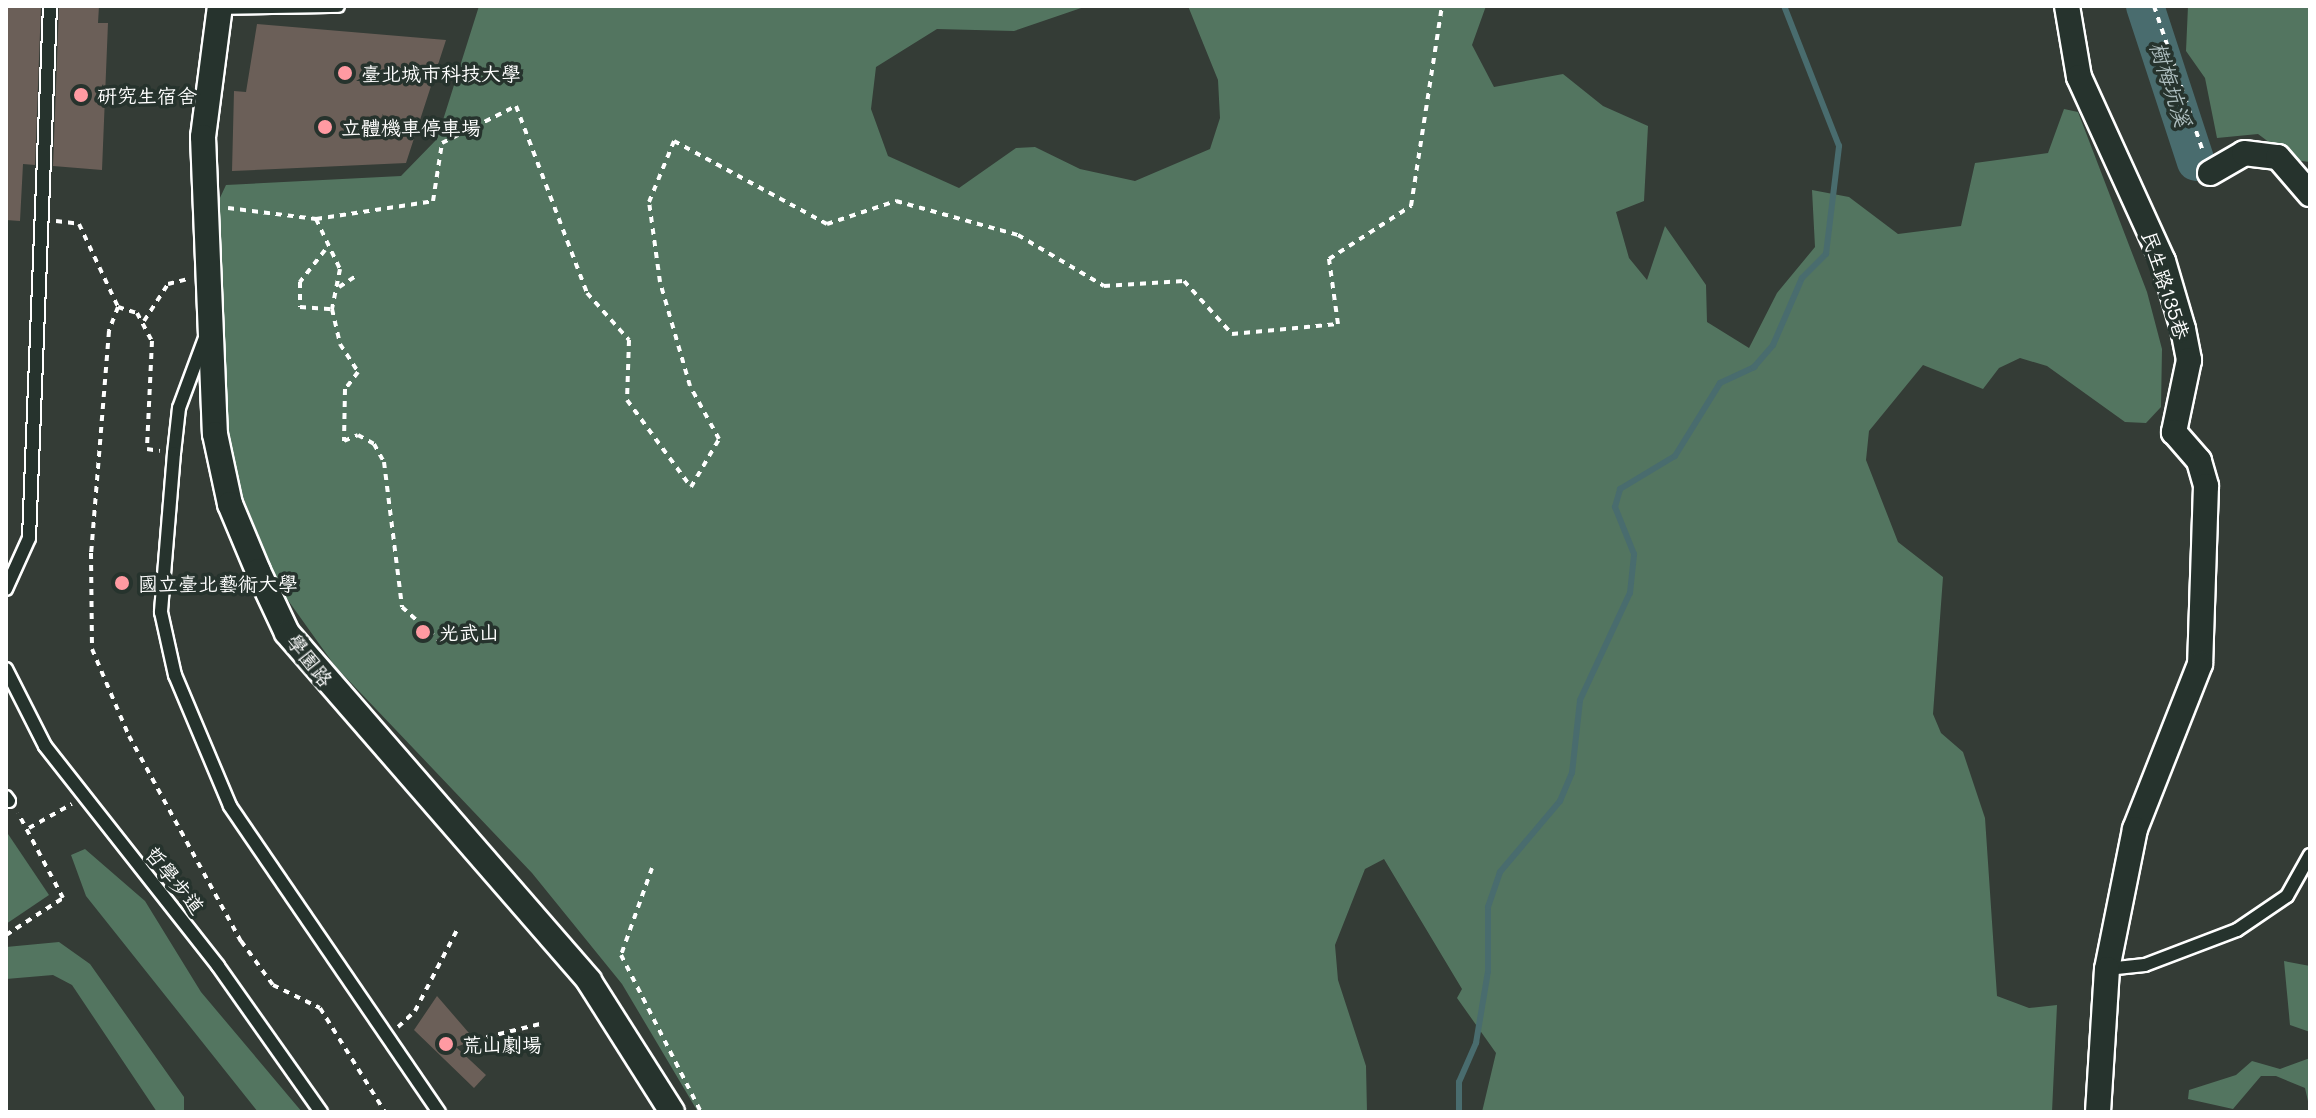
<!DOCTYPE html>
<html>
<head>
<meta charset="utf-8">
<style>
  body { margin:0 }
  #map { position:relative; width:2316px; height:1118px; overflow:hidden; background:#343c36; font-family:Mali,"LXGW WenKai TC",sans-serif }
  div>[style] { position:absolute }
  .green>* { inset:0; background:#537560 }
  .stream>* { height:6px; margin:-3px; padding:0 3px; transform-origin:3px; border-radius:3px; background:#496c6e }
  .river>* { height:38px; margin:-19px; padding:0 19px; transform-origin:19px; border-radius:19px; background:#496c6e }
  .building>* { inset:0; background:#6b5f58 }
  .path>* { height:4px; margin-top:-2px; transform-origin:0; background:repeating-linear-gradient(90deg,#fff 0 6px,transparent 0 12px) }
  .roads { filter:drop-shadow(2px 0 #fff) drop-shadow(-2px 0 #fff) drop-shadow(0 2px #fff) drop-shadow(0 -2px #fff) }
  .service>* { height:12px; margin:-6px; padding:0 6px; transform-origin:6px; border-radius:6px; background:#26332d }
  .minor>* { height:24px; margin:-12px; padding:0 12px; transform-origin:12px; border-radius:12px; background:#26332d }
  .dots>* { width:22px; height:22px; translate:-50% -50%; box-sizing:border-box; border:4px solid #26332d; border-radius:50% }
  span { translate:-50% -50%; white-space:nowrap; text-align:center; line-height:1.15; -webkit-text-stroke:7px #26332d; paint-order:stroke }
  .poi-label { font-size:20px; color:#fff }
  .left { translate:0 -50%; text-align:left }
  .street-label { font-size:20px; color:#fff }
  .water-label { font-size:22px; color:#adbdbe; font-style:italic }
  .frame { position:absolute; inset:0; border:8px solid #fff; pointer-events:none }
</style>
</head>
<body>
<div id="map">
  <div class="green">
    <i style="clip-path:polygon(479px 6px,1087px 6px,1014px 31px,937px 29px,876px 67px,871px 109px,888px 156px,959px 188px,1016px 148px,1035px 147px,1080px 169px,1135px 181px,1210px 149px,1220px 118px,1218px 80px,1188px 6px,1486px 6px,1472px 45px,1494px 87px,1563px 74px,1603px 106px,1648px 126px,1644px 201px,1616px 212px,1629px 258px,1647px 280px,1665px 226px,1706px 285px,1707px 322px,1749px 348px,1777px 293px,1815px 247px,1812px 190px,1849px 197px,1898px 234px,1961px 226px,1975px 163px,2048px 153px,2064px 109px,2078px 112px,2147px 292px,2162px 349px,2161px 407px,2146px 423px,2125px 422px,2047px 366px,2020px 358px,1999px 368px,1983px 389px,1923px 365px,1869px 431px,1866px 460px,1898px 542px,1943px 577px,1933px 714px,1941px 733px,1963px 752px,1985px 818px,1997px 996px,2029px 1008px,2057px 1005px,2052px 1112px,1482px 1112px,1496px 1053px,1457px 998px,1462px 989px,1384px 859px,1365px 869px,1335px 945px,1338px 980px,1366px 1066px,1367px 1112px,698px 1112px,622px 984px,532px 873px,335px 666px,280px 589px,225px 452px,210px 219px,226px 185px,401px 176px,437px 139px)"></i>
    <i style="clip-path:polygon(2188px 6px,2310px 6px,2310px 162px,2293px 160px,2258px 134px,2217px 138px,2205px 78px,2186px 51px)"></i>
    <i style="clip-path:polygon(6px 831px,49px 895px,6px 924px)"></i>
    <i style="clip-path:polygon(85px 849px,145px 901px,201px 992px,302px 1112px,258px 1112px,86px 896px,71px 855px)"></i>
    <i style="clip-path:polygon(59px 942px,90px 964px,184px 1097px,184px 1112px,157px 1112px,72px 985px,53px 975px,6px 979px,6px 947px)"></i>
    <i style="clip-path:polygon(2284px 961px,2310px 966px,2310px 1032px,2290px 1025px)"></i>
    <i style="clip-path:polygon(2310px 1058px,2310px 1110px,2305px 1088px,2276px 1076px,2261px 1076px,2233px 1109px,2188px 1099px,2189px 1090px,2236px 1075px,2252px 1061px,2280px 1069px)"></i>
  </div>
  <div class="stream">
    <i style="left:1459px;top:1112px;width:30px;rotate:-90deg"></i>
    <i style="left:1459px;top:1082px;width:43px;rotate:-66.4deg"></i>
    <i style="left:1476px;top:1043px;width:73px;rotate:-80.5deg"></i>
    <i style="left:1488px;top:971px;width:64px;rotate:-90deg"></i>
    <i style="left:1488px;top:907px;width:37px;rotate:-71deg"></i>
    <i style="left:1500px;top:872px;width:93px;rotate:-49.8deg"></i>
    <i style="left:1560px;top:801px;width:30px;rotate:-67deg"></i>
    <i style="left:1572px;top:773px;width:73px;rotate:-83.7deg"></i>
    <i style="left:1580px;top:700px;width:118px;rotate:-65deg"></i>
    <i style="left:1630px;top:593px;width:39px;rotate:-84deg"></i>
    <i style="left:1634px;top:554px;width:51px;rotate:-112deg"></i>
    <i style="left:1615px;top:507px;width:19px;rotate:-74deg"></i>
    <i style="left:1620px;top:489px;width:64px;rotate:-31deg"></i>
    <i style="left:1675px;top:456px;width:86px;rotate:-58.3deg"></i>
    <i style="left:1720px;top:383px;width:38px;rotate:-25deg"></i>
    <i style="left:1754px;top:367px;width:29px;rotate:-49deg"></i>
    <i style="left:1773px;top:345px;width:73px;rotate:-66.6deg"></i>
    <i style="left:1802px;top:278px;width:34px;rotate:-45deg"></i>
    <i style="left:1826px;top:254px;width:109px;rotate:-83.1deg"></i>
    <i style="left:1839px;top:146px;width:150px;rotate:-111.4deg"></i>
  </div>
  <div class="river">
    <i style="left:2145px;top:6px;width:164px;rotate:71.9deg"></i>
  </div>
  <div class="building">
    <i style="clip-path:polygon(6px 6px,41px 6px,35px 165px,23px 164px,20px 221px,6px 220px)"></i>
    <i style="clip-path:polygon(59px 6px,99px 6px,98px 23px,108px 23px,102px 170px,53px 166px)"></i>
    <i style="clip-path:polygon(257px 24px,446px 40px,406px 163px,232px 171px,234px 91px,246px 92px)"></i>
    <i style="clip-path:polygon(437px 996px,475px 1040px,456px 1047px,486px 1075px,474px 1088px,414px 1030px)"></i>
  </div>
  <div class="path">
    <i style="left:2154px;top:6px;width:154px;rotate:71.4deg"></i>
    <i style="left:228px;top:208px;width:89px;rotate:7.1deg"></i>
    <i style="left:316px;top:219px;width:55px;rotate:64.4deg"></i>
    <i style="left:340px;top:269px;width:41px;rotate:101.3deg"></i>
    <i style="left:332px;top:309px;width:36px;rotate:77deg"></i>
    <i style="left:340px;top:344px;width:33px;rotate:57deg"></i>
    <i style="left:358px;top:372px;width:21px;rotate:127deg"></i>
    <i style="left:345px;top:389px;width:52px;rotate:91.1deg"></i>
    <i style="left:344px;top:441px;width:15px;rotate:-23deg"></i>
    <i style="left:358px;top:435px;width:18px;rotate:29deg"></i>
    <i style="left:374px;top:444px;width:21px;rotate:61deg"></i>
    <i style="left:384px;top:462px;width:146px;rotate:82.9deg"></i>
    <i style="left:402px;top:607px;width:55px;rotate:42.1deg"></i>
    <i style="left:316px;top:219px;width:118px;rotate:-8.7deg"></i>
    <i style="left:433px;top:201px;width:59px;rotate:-81.2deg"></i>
    <i style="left:442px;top:143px;width:83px;rotate:-26.6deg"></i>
    <i style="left:516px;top:106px;width:200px;rotate:69.2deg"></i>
    <i style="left:587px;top:293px;width:63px;rotate:48.2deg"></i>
    <i style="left:629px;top:340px;width:60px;rotate:91.9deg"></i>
    <i style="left:627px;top:400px;width:108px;rotate:53.7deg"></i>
    <i style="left:691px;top:487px;width:56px;rotate:-59.7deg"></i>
    <i style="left:719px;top:439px;width:60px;rotate:-118.7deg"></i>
    <i style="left:690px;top:386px;width:108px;rotate:-106.1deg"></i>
    <i style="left:660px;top:282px;width:81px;rotate:-97.8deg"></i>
    <i style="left:649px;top:202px;width:66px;rotate:-67.7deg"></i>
    <i style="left:674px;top:141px;width:174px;rotate:28.5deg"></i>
    <i style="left:827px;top:224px;width:73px;rotate:-18.4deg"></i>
    <i style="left:896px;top:201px;width:127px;rotate:15.6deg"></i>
    <i style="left:1018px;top:235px;width:100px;rotate:30.7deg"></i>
    <i style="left:1104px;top:286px;width:80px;rotate:-3.6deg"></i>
    <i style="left:1184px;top:281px;width:72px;rotate:47.8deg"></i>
    <i style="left:1232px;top:334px;width:106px;rotate:-5.4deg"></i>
    <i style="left:1338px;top:324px;width:66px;rotate:-97.9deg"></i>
    <i style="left:1329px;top:259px;width:98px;rotate:-32.9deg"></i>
    <i style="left:1411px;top:206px;width:202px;rotate:-81.2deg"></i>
    <i style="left:56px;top:221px;width:23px;rotate:7deg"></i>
    <i style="left:79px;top:224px;width:92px;rotate:64.8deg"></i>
    <i style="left:118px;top:307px;width:26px;rotate:111deg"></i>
    <i style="left:109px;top:331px;width:223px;rotate:94.6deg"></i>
    <i style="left:91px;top:553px;width:96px;rotate:89.4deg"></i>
    <i style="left:92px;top:649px;width:95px;rotate:67deg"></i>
    <i style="left:129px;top:736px;width:234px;rotate:61.4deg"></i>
    <i style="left:241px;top:941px;width:54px;rotate:54deg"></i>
    <i style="left:273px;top:985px;width:52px;rotate:26.1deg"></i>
    <i style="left:320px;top:1008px;width:123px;rotate:58deg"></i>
    <i style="left:325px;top:250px;width:41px;rotate:128deg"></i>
    <i style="left:300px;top:282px;width:25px;rotate:90deg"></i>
    <i style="left:300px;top:307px;width:32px;rotate:4deg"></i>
    <i style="left:339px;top:287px;width:20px;rotate:-33deg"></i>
    <i style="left:118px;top:307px;width:20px;rotate:18deg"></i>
    <i style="left:137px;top:313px;width:32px;rotate:62deg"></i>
    <i style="left:152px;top:341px;width:108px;rotate:92.7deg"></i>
    <i style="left:147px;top:449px;width:13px;rotate:9deg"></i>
    <i style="left:144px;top:321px;width:44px;rotate:-57deg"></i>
    <i style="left:168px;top:284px;width:21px;rotate:-14deg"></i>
    <i style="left:29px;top:828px;width:49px;rotate:-29.2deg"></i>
    <i style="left:652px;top:868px;width:92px;rotate:109.6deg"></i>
    <i style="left:621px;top:955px;width:176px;rotate:63deg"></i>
    <i style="left:6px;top:935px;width:68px;rotate:-33deg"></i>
    <i style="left:63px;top:898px;width:96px;rotate:-117.9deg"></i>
    <i style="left:398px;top:1027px;width:23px;rotate:-43deg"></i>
    <i style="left:415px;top:1011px;width:91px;rotate:-62.6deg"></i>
    <i style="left:475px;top:1040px;width:71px;rotate:-13.8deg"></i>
  </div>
  <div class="roads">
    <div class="service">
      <i style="left:220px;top:8px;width:118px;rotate:-1deg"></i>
      <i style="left:209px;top:327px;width:86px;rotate:110.3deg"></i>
      <i style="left:179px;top:408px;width:45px;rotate:96.3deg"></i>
      <i style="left:174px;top:453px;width:160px;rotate:94.7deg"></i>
      <i style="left:161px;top:612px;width:65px;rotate:77.5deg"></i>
      <i style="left:175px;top:675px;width:142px;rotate:67.2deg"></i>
      <i style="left:230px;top:806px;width:371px;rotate:55.7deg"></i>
      <i style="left:6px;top:589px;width:56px;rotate:-65.7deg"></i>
      <i style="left:29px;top:538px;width:532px;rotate:-87.74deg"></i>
      <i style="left:6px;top:669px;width:86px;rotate:63.1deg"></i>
      <i style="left:45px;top:746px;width:280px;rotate:51.8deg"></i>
      <i style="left:218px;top:966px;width:179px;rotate:54.8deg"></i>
      <i style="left:6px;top:797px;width:5px;rotate:53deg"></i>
      <i style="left:2107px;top:969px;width:38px;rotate:-6deg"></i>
      <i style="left:2145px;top:965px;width:98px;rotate:-20.8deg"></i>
      <i style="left:2237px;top:930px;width:60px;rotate:-34.2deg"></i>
      <i style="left:2287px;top:896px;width:47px;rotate:-60.7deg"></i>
    </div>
    <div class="minor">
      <i style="left:220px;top:6px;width:132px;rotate:97.4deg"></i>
      <i style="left:203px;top:137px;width:297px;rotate:87.7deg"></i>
      <i style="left:215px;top:434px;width:72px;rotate:77.9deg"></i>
      <i style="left:230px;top:504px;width:73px;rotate:67.3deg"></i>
      <i style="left:258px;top:571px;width:68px;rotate:64.9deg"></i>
      <i style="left:287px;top:633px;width:461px;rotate:49deg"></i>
      <i style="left:589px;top:981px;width:155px;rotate:57.6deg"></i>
      <i style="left:2067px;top:6px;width:72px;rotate:80.4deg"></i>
      <i style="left:2079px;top:77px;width:202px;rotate:65.5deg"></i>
      <i style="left:2163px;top:261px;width:71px;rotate:73.6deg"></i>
      <i style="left:2183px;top:329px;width:32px;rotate:79deg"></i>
      <i style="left:2189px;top:360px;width:74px;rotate:101.8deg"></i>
      <i style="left:2174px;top:432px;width:38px;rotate:49deg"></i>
      <i style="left:2199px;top:461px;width:26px;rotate:74deg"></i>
      <i style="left:2206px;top:486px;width:178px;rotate:91.9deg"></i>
      <i style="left:2200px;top:664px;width:177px;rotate:111.5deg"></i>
      <i style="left:2135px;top:829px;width:143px;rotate:101.3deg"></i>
      <i style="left:2107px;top:969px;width:143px;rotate:93.6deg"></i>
      <i style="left:2210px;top:173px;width:39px;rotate:-30deg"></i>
      <i style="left:2244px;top:153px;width:34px;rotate:7deg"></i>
      <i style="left:2278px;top:157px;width:49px;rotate:49.1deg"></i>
    </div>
  </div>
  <div class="dots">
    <i style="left:345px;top:73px;background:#ff9aa2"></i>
    <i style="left:81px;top:95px;background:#ff9aa2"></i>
    <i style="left:325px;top:127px;background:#ff9aa2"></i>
    <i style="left:122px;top:583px;background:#ff9aa2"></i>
    <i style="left:423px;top:632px;background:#ff9aa2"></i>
    <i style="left:446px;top:1044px;background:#ff9aa2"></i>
  </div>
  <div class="poi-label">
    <span class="left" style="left:361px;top:73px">臺北城市科技大學</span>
    <span class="left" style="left:97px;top:95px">研究生宿舍</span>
    <span class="left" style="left:341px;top:127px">立體機車停車場</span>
    <span class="left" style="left:138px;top:583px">國立臺北藝術大學</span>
    <span class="left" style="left:439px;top:632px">光武山</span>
    <span class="left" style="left:462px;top:1044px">荒山劇場</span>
  </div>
  <div class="street-label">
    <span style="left:2166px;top:285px;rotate:72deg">民生路135巷</span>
    <span style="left:310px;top:660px;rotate:52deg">學園路</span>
    <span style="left:175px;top:880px;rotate:51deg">哲學步道</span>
  </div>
  <div class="water-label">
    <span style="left:2171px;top:84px;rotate:72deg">樹梅坑溪</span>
  </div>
  <div class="frame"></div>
</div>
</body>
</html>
